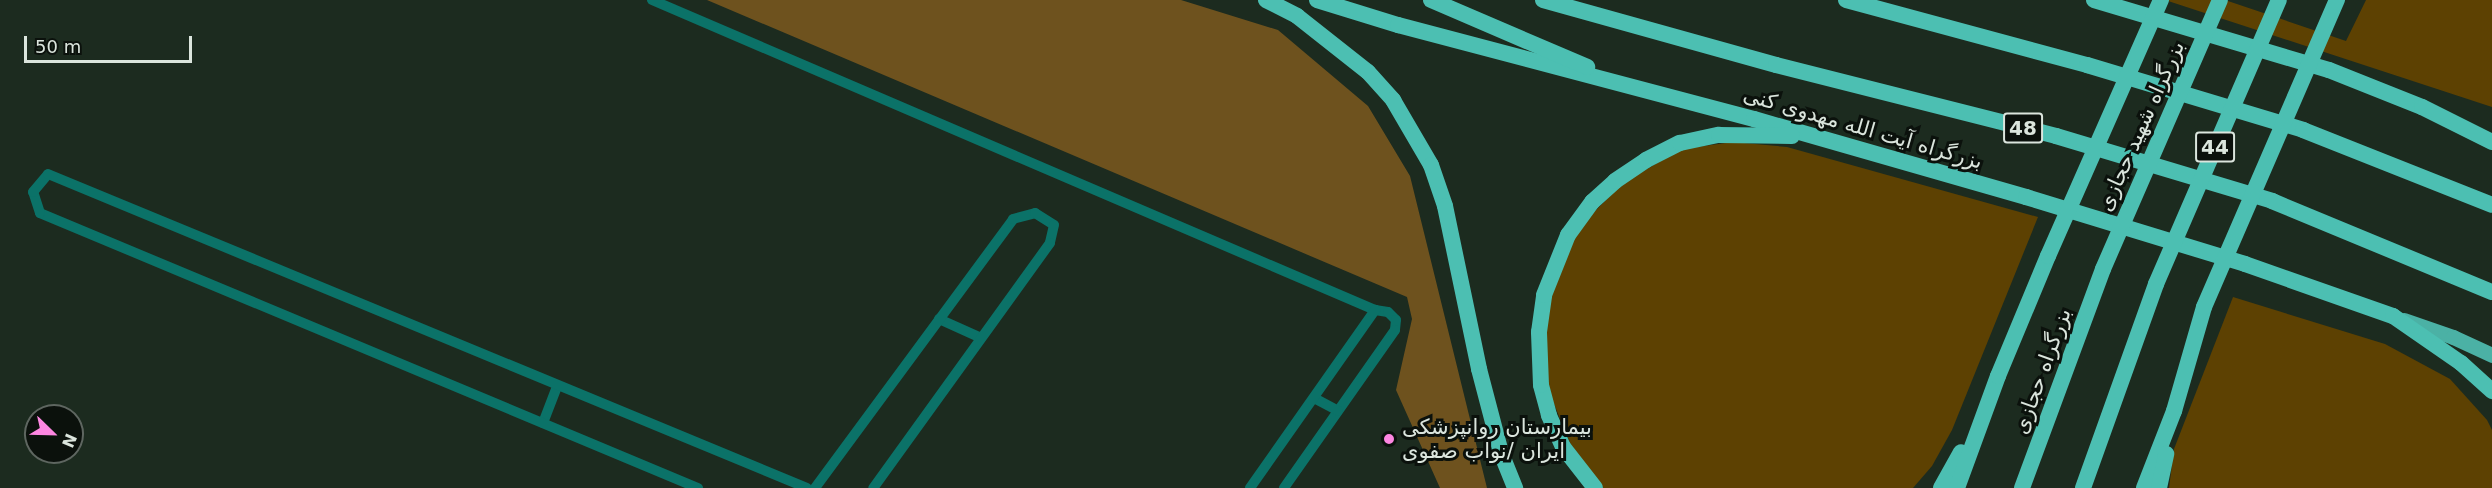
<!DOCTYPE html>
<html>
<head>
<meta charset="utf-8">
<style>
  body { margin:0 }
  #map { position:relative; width:2492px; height:488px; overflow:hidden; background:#1c2b1f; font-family:"DejaVu Sans",Cairo,sans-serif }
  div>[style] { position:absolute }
  .green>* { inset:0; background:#5d4102 }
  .forest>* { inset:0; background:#6e521e }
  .service>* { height:10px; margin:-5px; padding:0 5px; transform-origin:5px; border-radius:5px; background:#0b7268 }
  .primary>* { height:15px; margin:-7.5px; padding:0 7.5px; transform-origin:7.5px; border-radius:7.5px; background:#4bb1a5 }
  .trunk>* { height:16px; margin:-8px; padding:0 8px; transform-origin:8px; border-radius:8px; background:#4cbfb2 }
  .dots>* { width:16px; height:16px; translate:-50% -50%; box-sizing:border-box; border:3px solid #0b110c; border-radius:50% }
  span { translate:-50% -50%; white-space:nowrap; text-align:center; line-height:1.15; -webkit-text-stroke:6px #0b110c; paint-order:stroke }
  .shield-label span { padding:2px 4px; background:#0b110c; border:2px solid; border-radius:4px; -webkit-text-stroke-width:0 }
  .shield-label { font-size:20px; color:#dbe5dd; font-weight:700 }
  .street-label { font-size:21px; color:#dbe5dd }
  .poi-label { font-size:21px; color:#dbe5dd }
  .left { translate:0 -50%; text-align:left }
  .north { position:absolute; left:24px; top:404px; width:60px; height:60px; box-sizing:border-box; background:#0b110c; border:2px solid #5e6660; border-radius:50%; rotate:113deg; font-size:16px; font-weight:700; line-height:24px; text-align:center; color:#dbe5dd }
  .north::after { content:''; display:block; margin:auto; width:21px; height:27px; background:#fd86e1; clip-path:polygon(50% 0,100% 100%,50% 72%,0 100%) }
  .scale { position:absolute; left:24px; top:36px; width:168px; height:27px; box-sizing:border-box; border:3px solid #dbe5dd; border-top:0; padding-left:8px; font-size:18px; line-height:21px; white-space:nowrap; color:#dbe5dd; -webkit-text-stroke:4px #0b110c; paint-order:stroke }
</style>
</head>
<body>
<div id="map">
  <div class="green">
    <i style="clip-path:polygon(2165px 0,2225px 0,2346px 41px,2366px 0,2492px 0,2492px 107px)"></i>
    <i style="clip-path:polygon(1733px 142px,1787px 147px,2038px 217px,1952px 430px,1932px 466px,1913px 488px,1603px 488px,1570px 443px,1552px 399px,1546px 371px,1545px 345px,1551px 294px,1571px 244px,1589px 217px,1624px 182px,1682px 149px)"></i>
    <i style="clip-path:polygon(2233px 297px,2385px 344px,2450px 379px,2487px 420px,2492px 430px,2492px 488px,2169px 488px,2174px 449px)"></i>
  </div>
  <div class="forest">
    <i style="clip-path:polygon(707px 0,1181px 0,1278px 30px,1368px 106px,1410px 176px,1487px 488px,1440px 488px,1396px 390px,1412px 319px,1407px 297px)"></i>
  </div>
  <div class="service">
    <i style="left:652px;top:0;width:787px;rotate:23.21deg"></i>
    <i style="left:1375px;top:310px;width:13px;rotate:9deg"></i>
    <i style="left:1388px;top:312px;width:11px;rotate:45deg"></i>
    <i style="left:1396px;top:320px;width:10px;rotate:96deg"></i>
    <i style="left:1395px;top:330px;width:193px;rotate:125.1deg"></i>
    <i style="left:939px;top:319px;width:46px;rotate:24.3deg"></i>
    <i style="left:1314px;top:398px;width:27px;rotate:28deg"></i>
    <i style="left:543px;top:423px;width:39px;rotate:-69deg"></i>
    <i style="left:698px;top:488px;width:713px;rotate:-157.32deg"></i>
    <i style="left:40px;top:213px;width:22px;rotate:-108deg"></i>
    <i style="left:33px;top:192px;width:23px;rotate:-50deg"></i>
    <i style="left:48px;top:174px;width:821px;rotate:22.47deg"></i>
    <i style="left:815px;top:488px;width:334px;rotate:-53.6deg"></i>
    <i style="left:1013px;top:219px;width:23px;rotate:-15deg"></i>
    <i style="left:1035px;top:213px;width:22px;rotate:32deg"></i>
    <i style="left:1054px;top:225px;width:18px;rotate:103deg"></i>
    <i style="left:1050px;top:243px;width:302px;rotate:125.8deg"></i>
    <i style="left:1250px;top:488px;width:218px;rotate:-54.9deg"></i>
  </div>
  <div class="primary">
    <i style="left:2404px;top:320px;width:52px;rotate:19.1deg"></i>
    <i style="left:2453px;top:337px;width:43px;rotate:24.8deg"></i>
  </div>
  <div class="trunk">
    <i style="left:1266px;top:0;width:35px;rotate:27deg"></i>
    <i style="left:1297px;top:16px;width:90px;rotate:38.3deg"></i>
    <i style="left:1368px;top:72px;width:38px;rotate:48deg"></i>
    <i style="left:1393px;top:100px;width:75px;rotate:59.7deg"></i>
    <i style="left:1431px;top:165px;width:43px;rotate:71.1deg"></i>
    <i style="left:1445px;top:206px;width:167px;rotate:78.2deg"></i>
    <i style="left:1479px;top:369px;width:87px;rotate:75.3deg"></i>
    <i style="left:1501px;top:453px;width:38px;rotate:68deg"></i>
    <i style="left:1317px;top:0;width:85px;rotate:17.2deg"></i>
    <i style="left:1398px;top:25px;width:368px;rotate:14.8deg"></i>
    <i style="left:1754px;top:119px;width:283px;rotate:16deg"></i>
    <i style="left:2026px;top:197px;width:229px;rotate:17deg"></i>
    <i style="left:2245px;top:264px;width:157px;rotate:19.4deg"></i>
    <i style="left:2393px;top:316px;width:83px;rotate:34.7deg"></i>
    <i style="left:2461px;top:363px;width:42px;rotate:42.1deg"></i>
    <i style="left:1431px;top:0;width:170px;rotate:23.2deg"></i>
    <i style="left:1543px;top:0;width:242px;rotate:15.6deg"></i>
    <i style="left:1776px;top:65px;width:289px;rotate:14.2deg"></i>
    <i style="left:2056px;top:136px;width:226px;rotate:16.7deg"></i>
    <i style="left:2272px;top:201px;width:238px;rotate:22.5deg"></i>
    <i style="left:1846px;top:0;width:250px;rotate:15.1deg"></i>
    <i style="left:2087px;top:65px;width:226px;rotate:16.7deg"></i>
    <i style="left:2303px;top:130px;width:203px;rotate:21.6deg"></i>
    <i style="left:2094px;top:0;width:245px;rotate:16.6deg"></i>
    <i style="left:2329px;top:70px;width:100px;rotate:21.7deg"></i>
    <i style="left:2422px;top:107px;width:78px;rotate:26.6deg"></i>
    <i style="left:1595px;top:488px;width:52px;rotate:-128deg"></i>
    <i style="left:1563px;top:447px;width:35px;rotate:-114deg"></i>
    <i style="left:1549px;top:415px;width:31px;rotate:-105deg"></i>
    <i style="left:1541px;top:385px;width:53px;rotate:-92.2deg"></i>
    <i style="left:1539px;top:332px;width:37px;rotate:-82deg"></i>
    <i style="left:1544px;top:295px;width:65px;rotate:-68.2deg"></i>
    <i style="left:1568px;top:235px;width:41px;rotate:-54deg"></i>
    <i style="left:1592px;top:202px;width:31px;rotate:-42deg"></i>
    <i style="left:1615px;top:181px;width:37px;rotate:-34deg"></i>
    <i style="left:1646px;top:160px;width:38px;rotate:-27deg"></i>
    <i style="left:1680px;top:143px;width:40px;rotate:-12deg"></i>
    <i style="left:1719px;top:135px;width:73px;rotate:0.8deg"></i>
    <i style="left:1941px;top:488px;width:41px;rotate:-60.9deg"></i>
    <i style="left:1957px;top:488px;width:119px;rotate:-69.9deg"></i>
    <i style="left:1998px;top:376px;width:130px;rotate:-67.4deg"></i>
    <i style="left:2048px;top:256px;width:280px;rotate:-66.2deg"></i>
    <i style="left:2022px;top:488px;width:233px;rotate:-69.7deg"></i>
    <i style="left:2103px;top:269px;width:293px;rotate:-66.5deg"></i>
    <i style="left:2083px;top:488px;width:217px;rotate:-70.3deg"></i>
    <i style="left:2156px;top:284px;width:309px;rotate:-66.6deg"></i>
    <i style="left:2144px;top:488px;width:83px;rotate:-68.7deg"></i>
    <i style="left:2174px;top:411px;width:108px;rotate:-73.9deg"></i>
    <i style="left:2204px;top:307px;width:335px;rotate:-66.6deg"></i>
    <i style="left:2159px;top:488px;width:35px;rotate:-78deg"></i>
  </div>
  <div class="dots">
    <i style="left:1389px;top:439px;background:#fd86e1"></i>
  </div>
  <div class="shield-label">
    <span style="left:2023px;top:128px">48</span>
    <span style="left:2215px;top:147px">44</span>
  </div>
  <div class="street-label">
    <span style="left:2141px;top:126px;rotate:-66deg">بزرگراه شهید حجازی</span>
    <span style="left:1863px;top:128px;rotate:16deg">بزرگراه آیت الله مهدوی کنی</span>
    <span style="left:2042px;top:371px;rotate:-70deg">بزرگراه حجازی</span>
  </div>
  <div class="poi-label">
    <span class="left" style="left:1402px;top:439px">بیمارستان روانپزشکی<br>ایران /نواب صفوی</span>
  </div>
  <div class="north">N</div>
  <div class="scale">50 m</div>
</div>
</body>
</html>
